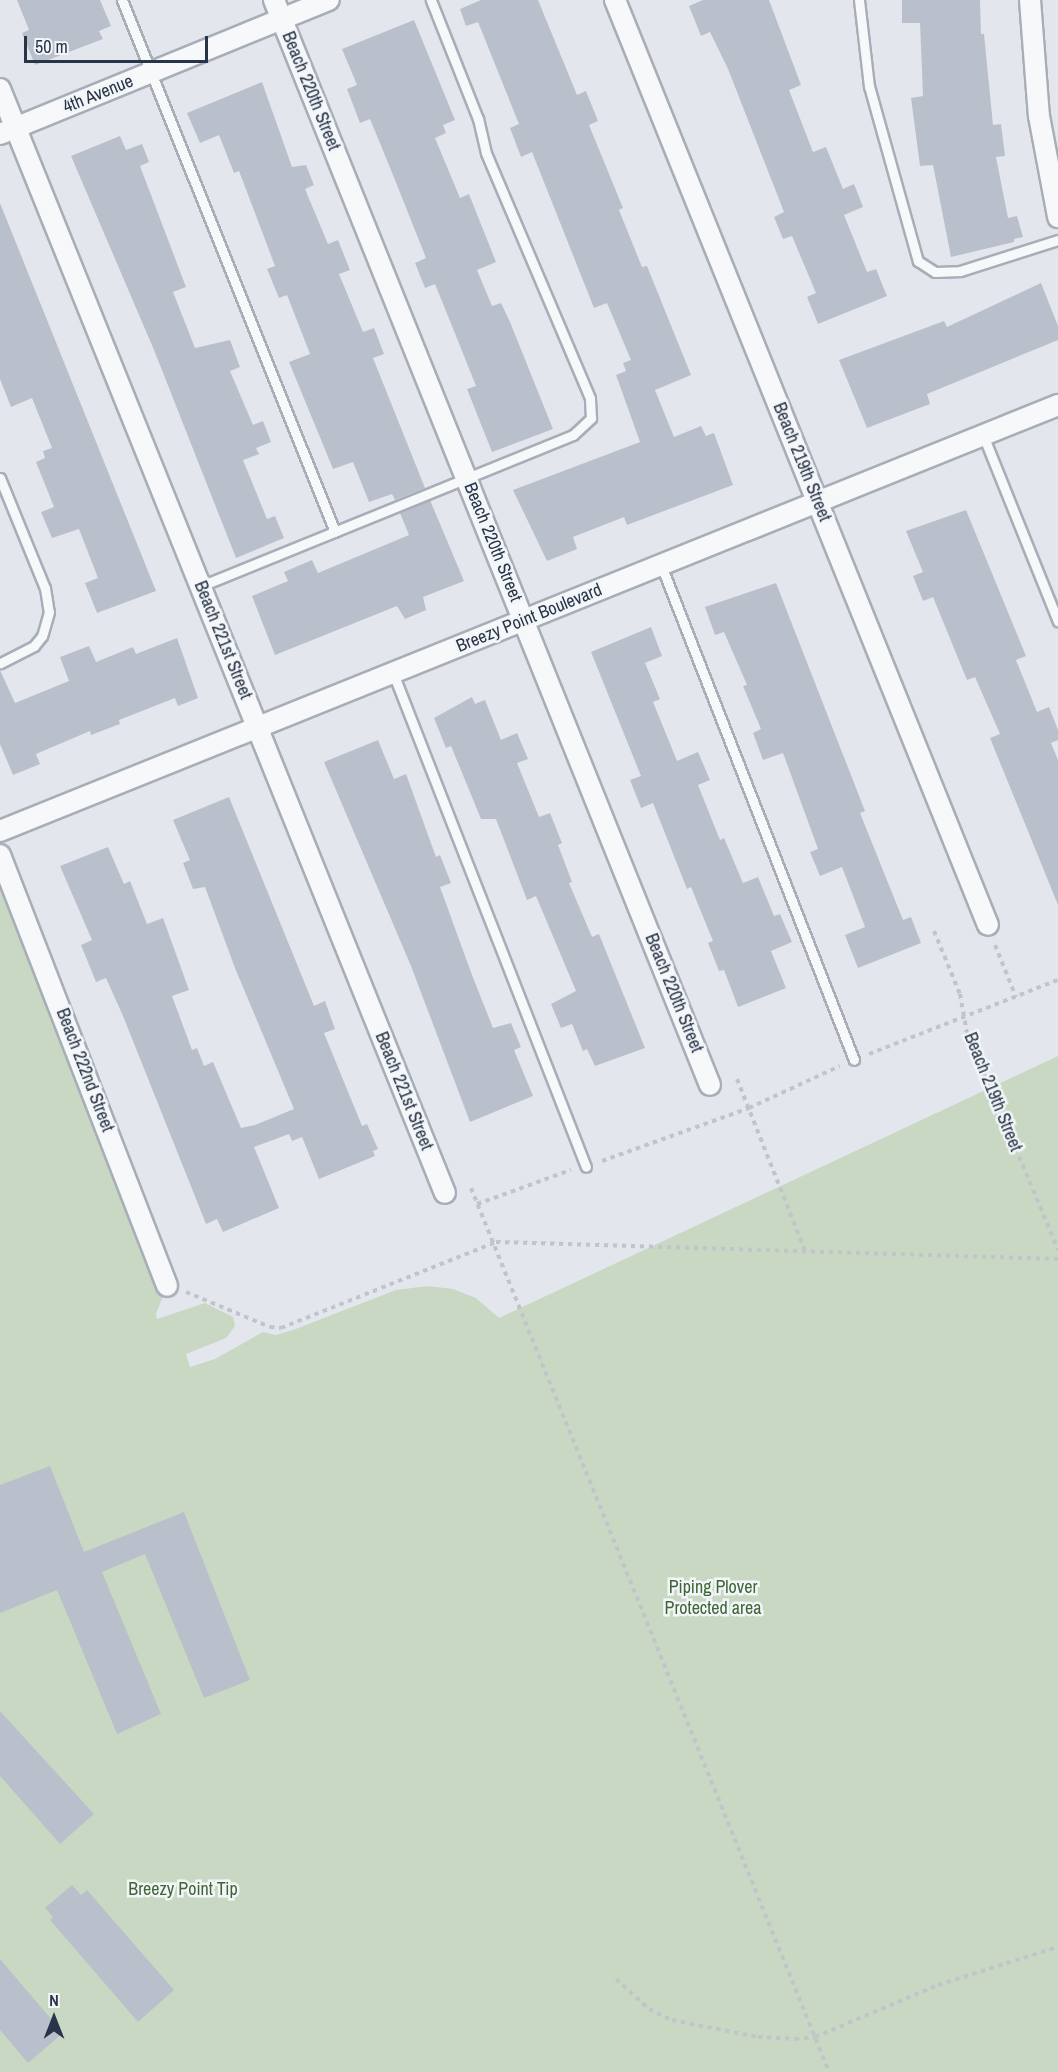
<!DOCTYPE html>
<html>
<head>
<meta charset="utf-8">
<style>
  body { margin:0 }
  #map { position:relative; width:1058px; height:2072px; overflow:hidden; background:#e3e7ed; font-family:"Archivo Narrow",sans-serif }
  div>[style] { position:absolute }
  .green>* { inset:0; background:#c9d8c3 }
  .building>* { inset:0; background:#bac0cb }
  .path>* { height:4px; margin-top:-2px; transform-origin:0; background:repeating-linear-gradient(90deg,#c1c5cb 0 4.5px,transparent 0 9px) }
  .roads { filter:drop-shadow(2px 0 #a7aeb8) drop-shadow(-2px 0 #a7aeb8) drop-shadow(0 2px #a7aeb8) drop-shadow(0 -2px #a7aeb8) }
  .service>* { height:9px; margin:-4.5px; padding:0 4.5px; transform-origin:4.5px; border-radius:4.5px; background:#f7f8fa }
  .minor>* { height:20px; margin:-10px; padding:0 10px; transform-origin:10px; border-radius:10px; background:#f7f8fa }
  span { translate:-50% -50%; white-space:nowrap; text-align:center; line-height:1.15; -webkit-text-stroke:5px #f3f6f9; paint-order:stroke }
  .street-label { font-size:18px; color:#283447 }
  .park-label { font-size:18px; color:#3e6534 }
  .north { position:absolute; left:24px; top:1988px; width:60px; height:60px; -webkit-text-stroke:4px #f3f6f9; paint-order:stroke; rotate:0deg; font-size:16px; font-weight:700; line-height:24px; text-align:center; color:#283447 }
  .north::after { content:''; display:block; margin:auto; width:21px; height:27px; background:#283447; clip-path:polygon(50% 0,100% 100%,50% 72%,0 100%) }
  .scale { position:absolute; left:24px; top:36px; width:184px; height:27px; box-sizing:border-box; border:3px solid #283447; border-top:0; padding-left:8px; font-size:18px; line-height:21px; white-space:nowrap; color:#283447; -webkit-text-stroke:4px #f3f6f9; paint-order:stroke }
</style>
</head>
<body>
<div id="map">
  <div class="green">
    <i style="clip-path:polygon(0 868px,167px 1286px,156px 1314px,157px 1319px,205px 1303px,233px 1317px,235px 1326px,226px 1338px,186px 1354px,190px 1367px,215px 1359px,263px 1332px,276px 1335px,293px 1330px,396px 1290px,428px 1286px,453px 1289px,476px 1298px,499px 1318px,1058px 1056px,1058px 2072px,0 2072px)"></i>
  </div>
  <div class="building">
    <i style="clip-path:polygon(17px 0,100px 0,111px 26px,99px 31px,103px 39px,35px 65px,22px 33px,29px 30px)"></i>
    <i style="clip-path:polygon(481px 0,538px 0,577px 95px,586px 91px,598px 121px,589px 125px,623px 208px,619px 210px,642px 267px,647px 266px,691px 375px,655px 390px,674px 437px,701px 426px,706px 436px,714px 433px,733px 485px,627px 525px,624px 517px,573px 537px,577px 549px,547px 561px,513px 490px,640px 442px,616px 375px,626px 371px,623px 363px,631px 360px,607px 303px,594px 308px,532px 152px,521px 157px,510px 128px,519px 124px,478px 22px,466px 26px,460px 9px)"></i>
    <i style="clip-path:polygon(703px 0,769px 0,801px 85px,789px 90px,813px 152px,826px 147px,843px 189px,854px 184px,863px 207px,844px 215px,867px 272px,876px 269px,887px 296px,818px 324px,807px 297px,816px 293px,792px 236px,783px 239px,774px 217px,784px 212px,728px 69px,710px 32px,701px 36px,689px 6px)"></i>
    <i style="clip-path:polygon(902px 0,980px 0,981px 34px,984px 34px,993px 125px,1001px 124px,1005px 156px,996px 157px,1008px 218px,1017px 216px,1023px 237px,1014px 239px,1014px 242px,951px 257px,933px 165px,920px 166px,911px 98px,923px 96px,920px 23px,902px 23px)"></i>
    <i style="clip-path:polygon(414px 20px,455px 120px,443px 125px,446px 133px,435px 138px,460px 198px,469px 194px,496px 262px,477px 270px,492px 306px,501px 303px,510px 322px,553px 429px,492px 452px,467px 389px,476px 386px,452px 326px,435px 284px,425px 288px,415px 263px,426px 258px,393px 175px,370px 119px,360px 123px,347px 89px,357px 85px,342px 49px)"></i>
    <i style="clip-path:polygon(262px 82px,292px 167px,306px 165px,314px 185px,305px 189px,328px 244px,338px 240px,350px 270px,339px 274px,363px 332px,374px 328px,384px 354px,373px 358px,425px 488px,395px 500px,392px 494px,369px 502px,353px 462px,333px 469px,289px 362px,310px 354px,287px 295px,279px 298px,267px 269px,275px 266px,239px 171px,234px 173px,219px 135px,200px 143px,187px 113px)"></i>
    <i style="clip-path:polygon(120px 136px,126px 150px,142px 144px,149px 162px,140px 166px,186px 287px,173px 292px,195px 348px,230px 340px,240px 367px,230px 371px,253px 425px,263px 421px,271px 442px,256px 448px,259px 454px,243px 460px,267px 519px,275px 516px,284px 538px,236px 558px,154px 350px,71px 156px)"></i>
    <i style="clip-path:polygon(0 203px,156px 591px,97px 613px,85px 583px,98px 578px,79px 529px,52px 538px,41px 512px,54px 507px,36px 462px,45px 458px,43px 451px,52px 448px,32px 398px,11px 407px,0 379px)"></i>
    <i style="clip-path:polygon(1041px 283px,1058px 326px,1058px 340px,927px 394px,930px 404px,867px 428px,839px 360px,944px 321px,947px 327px)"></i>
    <i style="clip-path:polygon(430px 500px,464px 581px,423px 597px,426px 610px,405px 619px,397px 606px,275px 655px,252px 596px,288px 581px,284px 572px,312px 560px,318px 573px,409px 535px,400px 513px)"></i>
    <i style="clip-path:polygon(966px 510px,1026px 656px,1016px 660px,1037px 712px,1049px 707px,1058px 730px,1058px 740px,1051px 743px,1058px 760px,1058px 905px,990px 738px,1000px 734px,975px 677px,967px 680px,933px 597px,923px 601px,913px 576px,923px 572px,906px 531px)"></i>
    <i style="clip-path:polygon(776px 583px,865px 811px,860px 813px,903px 920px,911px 917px,921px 943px,858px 968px,845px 935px,865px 927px,842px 867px,820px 876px,810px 852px,818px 849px,783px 753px,763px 760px,753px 733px,761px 729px,743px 686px,747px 685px,724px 632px,715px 635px,705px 607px)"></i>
    <i style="clip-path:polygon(651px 627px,662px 656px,645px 663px,660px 699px,653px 702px,677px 761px,698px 752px,710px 780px,698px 785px,720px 840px,724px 838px,743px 883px,758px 877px,774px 916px,780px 914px,792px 942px,771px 951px,786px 988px,738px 1007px,724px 970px,719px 971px,708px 943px,713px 941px,691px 887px,687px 889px,653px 803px,641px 808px,630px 780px,641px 776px,591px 652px)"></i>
    <i style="clip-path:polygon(177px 638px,198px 698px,178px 706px,175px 698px,119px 720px,120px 724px,91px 735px,90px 731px,36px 754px,40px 764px,13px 775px,0 744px,0 670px,15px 703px,69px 681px,60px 657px,89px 646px,96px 662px,133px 647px,136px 654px)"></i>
    <i style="clip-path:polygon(472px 697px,475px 704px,485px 700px,501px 740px,517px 733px,528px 759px,517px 763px,539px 817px,550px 813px,562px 843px,558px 845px,572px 882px,569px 883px,592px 937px,599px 934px,645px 1048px,595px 1066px,587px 1049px,583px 1051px,572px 1024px,561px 1028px,551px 1004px,576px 991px,536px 896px,527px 900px,496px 819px,481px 819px,451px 746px,446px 748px,434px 718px)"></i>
    <i style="clip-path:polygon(378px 740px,394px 779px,406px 774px,436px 857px,440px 855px,451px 883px,440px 887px,472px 975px,493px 1028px,511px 1023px,521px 1047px,514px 1050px,533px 1096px,470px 1122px,411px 966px,324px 762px)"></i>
    <i style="clip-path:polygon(229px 797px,314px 1006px,325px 1001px,335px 1029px,324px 1033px,362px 1126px,367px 1124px,378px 1149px,373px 1151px,375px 1156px,319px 1179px,302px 1137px,292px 1141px,289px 1134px,254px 1147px,279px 1208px,223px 1232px,217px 1219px,206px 1224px,123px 1016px,106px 978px,96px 982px,81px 945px,92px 940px,60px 866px,108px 847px,124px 884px,130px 881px,147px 924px,163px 918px,189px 990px,172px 996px,192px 1050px,197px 1048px,204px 1066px,213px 1062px,241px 1128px,255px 1125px,294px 1109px,235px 968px,205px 887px,193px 889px,183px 863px,190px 860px,173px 820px)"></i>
    <i style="clip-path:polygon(50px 1466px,84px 1552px,184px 1512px,250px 1680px,204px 1698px,145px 1554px,102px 1572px,161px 1714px,117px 1734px,57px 1590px,0 1613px,0 1485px)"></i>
    <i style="clip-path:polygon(0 1711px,94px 1814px,60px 1844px,0 1776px)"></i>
    <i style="clip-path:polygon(72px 1885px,81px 1895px,87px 1890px,174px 1990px,138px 2022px,50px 1920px,53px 1917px,45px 1908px)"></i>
    <i style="clip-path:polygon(0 1959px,63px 2033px,28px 2063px,0 2030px)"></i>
  </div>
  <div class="path">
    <i style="left:934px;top:931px;width:68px;rotate:67.6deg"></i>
    <i style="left:960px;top:994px;width:39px;rotate:80deg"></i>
    <i style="left:967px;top:1032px;width:236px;rotate:67.3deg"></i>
    <i style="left:995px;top:945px;width:56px;rotate:68deg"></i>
    <i style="left:869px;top:1054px;width:203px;rotate:-21.4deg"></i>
    <i style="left:737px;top:1079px;width:185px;rotate:68.4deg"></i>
    <i style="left:602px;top:1161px;width:156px;rotate:-19.8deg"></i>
    <i style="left:749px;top:1108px;width:100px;rotate:-24.8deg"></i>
    <i style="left:471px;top:1188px;width:954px;rotate:67.95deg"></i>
    <i style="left:477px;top:1204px;width:100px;rotate:-19.9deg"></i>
    <i style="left:186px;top:1292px;width:91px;rotate:22.6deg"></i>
    <i style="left:270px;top:1327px;width:11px;rotate:5deg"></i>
    <i style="left:281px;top:1328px;width:232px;rotate:-21.8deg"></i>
    <i style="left:496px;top:1242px;width:562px;rotate:1.73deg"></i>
    <i style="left:616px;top:1979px;width:45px;rotate:42.3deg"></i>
    <i style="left:649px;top:2009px;width:25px;rotate:26deg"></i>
    <i style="left:672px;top:2020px;width:88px;rotate:11.2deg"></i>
    <i style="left:758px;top:2037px;width:37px;rotate:3deg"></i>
    <i style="left:795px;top:2039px;width:20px;rotate:-6deg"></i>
    <i style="left:815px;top:2037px;width:134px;rotate:-22.9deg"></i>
    <i style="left:938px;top:1985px;width:126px;rotate:-17.6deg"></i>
  </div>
  <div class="roads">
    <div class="service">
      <i style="left:122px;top:0;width:573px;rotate:68.18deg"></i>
      <i style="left:859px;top:0;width:87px;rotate:83.4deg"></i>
      <i style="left:869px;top:86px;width:182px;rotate:74.4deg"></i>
      <i style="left:918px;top:261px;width:20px;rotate:33deg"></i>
      <i style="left:935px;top:272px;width:25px;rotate:-2deg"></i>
      <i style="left:960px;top:271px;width:103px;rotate:-17.6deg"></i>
      <i style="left:983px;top:435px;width:201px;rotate:68.1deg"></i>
      <i style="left:0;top:478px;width:119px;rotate:67.8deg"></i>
      <i style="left:45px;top:588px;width:24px;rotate:81deg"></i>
      <i style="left:49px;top:612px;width:25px;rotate:106deg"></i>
      <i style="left:42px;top:636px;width:13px;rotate:129deg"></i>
      <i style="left:34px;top:646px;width:38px;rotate:153deg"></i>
      <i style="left:661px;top:565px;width:531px;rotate:68.7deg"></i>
      <i style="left:201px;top:586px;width:401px;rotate:-22.1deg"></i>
      <i style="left:573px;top:435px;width:25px;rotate:-43deg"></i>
      <i style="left:591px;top:418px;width:20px;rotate:-93deg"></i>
      <i style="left:590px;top:398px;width:266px;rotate:-113deg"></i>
      <i style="left:486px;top:153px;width:35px;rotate:-103deg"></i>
      <i style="left:478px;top:119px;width:128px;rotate:-111.6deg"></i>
      <i style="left:393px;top:673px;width:530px;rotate:68.66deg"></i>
    </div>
    <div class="minor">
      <i style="left:274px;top:0;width:1169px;rotate:68.11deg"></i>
      <i style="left:615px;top:0;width:997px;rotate:68.04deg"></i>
      <i style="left:1030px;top:0;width:116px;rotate:85.6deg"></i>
      <i style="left:1039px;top:116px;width:103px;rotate:79.3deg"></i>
      <i style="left:0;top:89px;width:1190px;rotate:68.05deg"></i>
      <i style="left:0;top:134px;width:355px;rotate:-22.2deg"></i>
      <i style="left:0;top:831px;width:1141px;rotate:-21.93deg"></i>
      <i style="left:0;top:855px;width:462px;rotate:68.8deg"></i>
    </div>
  </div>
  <div class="street-label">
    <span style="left:311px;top:91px;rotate:68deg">Beach 220th Street</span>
    <span style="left:98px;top:94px;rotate:-22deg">4th Avenue</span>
    <span style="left:802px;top:462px;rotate:68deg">Beach 219th Street</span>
    <span style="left:493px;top:542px;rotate:68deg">Beach 220th Street</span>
    <span style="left:529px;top:618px;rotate:-22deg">Breezy Point Boulevard</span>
    <span style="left:223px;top:640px;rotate:68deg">Beach 221st Street</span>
    <span style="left:674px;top:993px;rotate:68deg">Beach 220th Street</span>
    <span style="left:85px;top:1070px;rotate:69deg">Beach 222nd Street</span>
    <span style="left:404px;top:1091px;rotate:68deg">Beach 221st Street</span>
    <span style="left:993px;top:1092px;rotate:68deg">Beach 219th Street</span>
  </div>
  <div class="park-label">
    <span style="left:713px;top:1598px">Piping Plover<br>Protected area</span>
    <span style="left:183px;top:1889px">Breezy Point Tip</span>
  </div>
  <div class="north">N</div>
  <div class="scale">50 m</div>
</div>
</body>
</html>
